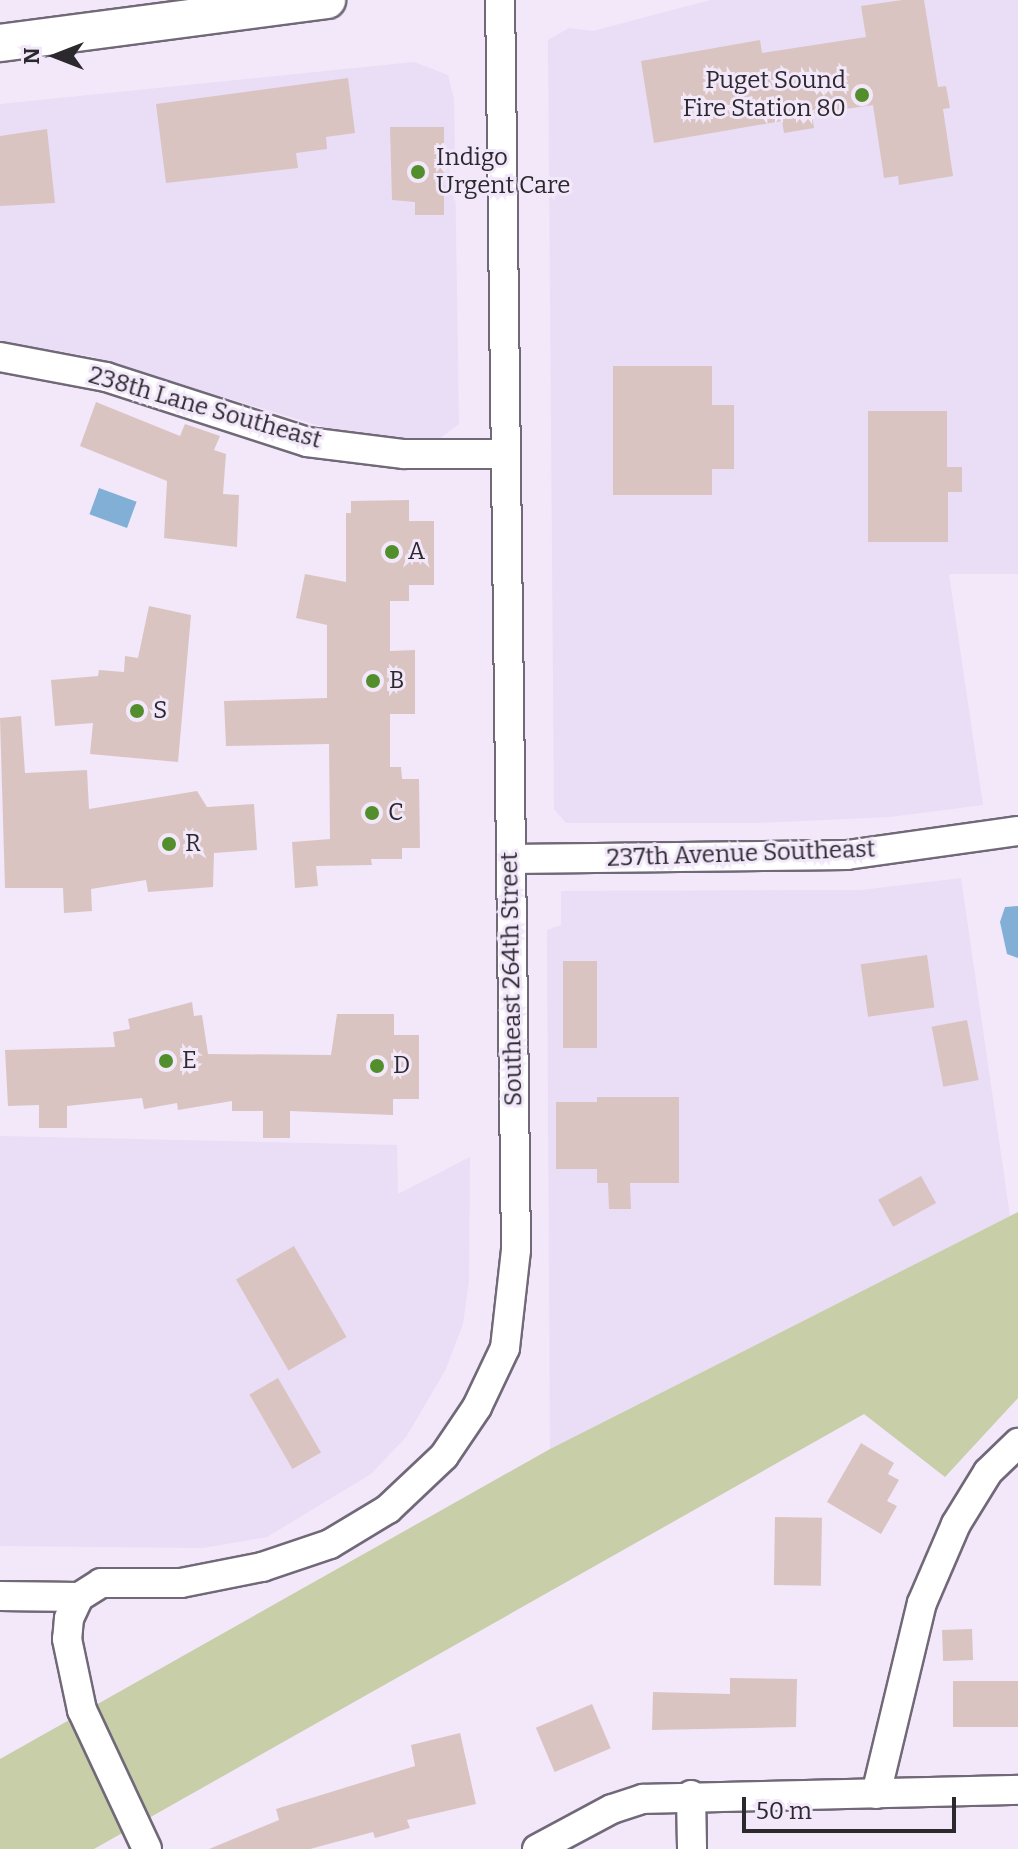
<!DOCTYPE html>
<html>
<head>
<meta charset="utf-8">
<style>
  body { margin:0 }
  #map { position:relative; width:1018px; height:1849px; overflow:hidden; background:#f2e8fa; font-family:Bitter,serif }
  div>[style] { position:absolute }
  .built>* { inset:0; background:#eaddf6 }
  .green>* { inset:0; background:#c8cea8 }
  .water>* { inset:0; background:#81afd5; transform-origin:0 0 }
  .building>* { inset:0; background:#dac4c1; transform-origin:0 0 }
  .roads { filter:drop-shadow(2px 0 #716978) drop-shadow(-2px 0 #716978) drop-shadow(0 2px #716978) drop-shadow(0 -2px #716978) }
  .minor>* { height:28px; margin:-14px; padding:0 14px; transform-origin:14px; border-radius:14px; background:#fff }
  .major>* { height:36px; margin:-18px; padding:0 18px; transform-origin:18px; border-radius:18px; background:#fff }
  .dots>* { width:22px; height:22px; translate:-50% -50%; box-sizing:border-box; border:4px solid #f2e8fa; border-radius:50% }
  span { translate:-50% -50%; white-space:nowrap; text-align:center; line-height:1.15; -webkit-text-stroke:6px #f2e8fa; paint-order:stroke }
  .poi-label { font-size:24px; color:#2b282e }
  .right { translate:-100% -50%; text-align:right }
  .left { translate:0 -50%; text-align:left }
  .street-label { font-size:24px; color:#2b282e }
  .north { position:absolute; left:16px; top:16px; width:80px; height:80px; -webkit-text-stroke:6px #f2e8fa; paint-order:stroke; rotate:270deg; font-size:22px; font-weight:700; line-height:32px; text-align:center; color:#2b282e }
  .north::after { content:''; display:block; margin:auto; width:28px; height:36px; background:#2b282e; clip-path:polygon(50% 0,100% 100%,50% 72%,0 100%) }
  .scale { position:absolute; left:742px; top:1797px; width:214px; height:36px; box-sizing:border-box; border:4px solid #2b282e; border-top:0; padding-left:10px; font-size:24px; line-height:28px; white-space:nowrap; color:#2b282e; -webkit-text-stroke:6px #f2e8fa; paint-order:stroke }
</style>
</head>
<body>
<div id="map">
  <div class="built">
    <i style="clip-path:polygon(710px 0,1018px 0,1018px 574px,949px 574px,983px 805px,890px 817px,758px 823px,566px 823px,554px 809px,548px 40px,569px 28px,593px 31px)"></i>
    <i style="clip-path:polygon(414px 62px,448px 75px,454px 99px,459px 424px,439px 439px,418px 442px,326px 428px,90px 356px,0 342px,0 104px)"></i>
    <i style="clip-path:polygon(961px 878px,1010px 1216px,550px 1449px,547px 930px,561px 925px,561px 891px,861px 890px)"></i>
    <i style="clip-path:polygon(0 1136px,397px 1145px,398px 1194px,470px 1157px,469px 1280px,463px 1324px,445px 1371px,406px 1437px,371px 1474px,267px 1537px,203px 1548px,0 1546px)"></i>
  </div>
  <div class="green">
    <i style="clip-path:polygon(1018px 1212px,1018px 1398px,945px 1477px,864px 1414px,94px 1849px,0 1849px,0 1759px,550px 1449px)"></i>
  </div>
  <div class="water">
    <i style="left:99px;top:488px;width:40px;height:28px;rotate:20deg"></i>
    <i style="clip-path:polygon(1018px 906px,1018px 958px,1007px 954px,1000px 922px,1005px 907px)"></i>
  </div>
  <div class="building">
    <i style="clip-path:polygon(902px 0,924px 0,938px 87px,946px 86px,950px 108px,943px 109px,953px 176px,899px 185px,898px 176px,884px 178px,873px 105px,812px 114px,814px 128px,784px 133px,782px 121px,654px 143px,641px 61px,760px 40px,762px 53px,866px 37px,861px 6px)"></i>
    <i style="clip-path:polygon(348px 78px,355px 133px,326px 137px,327px 149px,296px 153px,298px 168px,166px 183px,156px 104px)"></i>
    <i style="clip-path:polygon(390px 127px,444px 127px,444px 215px,415px 215px,415px 202px,392px 200px)"></i>
    <i style="clip-path:polygon(47px 129px,55px 203px,0 206px,0 136px)"></i>
    <i style="clip-path:polygon(613px 366px,712px 366px,712px 405px,734px 405px,734px 469px,712px 469px,712px 495px,613px 495px)"></i>
    <i style="clip-path:polygon(96px 402px,180px 436px,185px 424px,220px 436px,214px 450px,226px 454px,223px 494px,239px 495px,237px 547px,164px 538px,167px 481px,80px 446px)"></i>
    <i style="clip-path:polygon(868px 411px,947px 411px,947px 467px,962px 467px,962px 492px,948px 492px,948px 542px,868px 542px)"></i>
    <i style="clip-path:polygon(409px 500px,409px 521px,434px 521px,434px 585px,409px 585px,409px 601px,390px 601px,390px 651px,415px 650px,415px 714px,390px 714px,390px 767px,401px 767px,402px 779px,419px 779px,420px 848px,402px 848px,402px 859px,371px 859px,372px 865px,316px 866px,318px 886px,295px 888px,292px 842px,330px 839px,329px 744px,226px 746px,224px 701px,327px 698px,327px 625px,296px 618px,305px 574px,346px 582px,346px 513px,351px 513px,351px 501px)"></i>
    <i style="clip-path:polygon(149px 606px,191px 615px,178px 762px,90px 754px,93px 723px,55px 726px,51px 680px,98px 676px,99px 670px,124px 672px,125px 656px,138px 658px)"></i>
    <i style="clip-path:polygon(21px 716px,25px 773px,87px 770px,89px 809px,197px 791px,207px 807px,254px 804px,257px 850px,214px 853px,213px 887px,148px 892px,146px 880px,91px 889px,92px 911px,64px 913px,63px 888px,5px 888px,0 718px)"></i>
    <i style="left:927px;top:955px;width:53px;height:67px;rotate:82deg"></i>
    <i style="left:563px;top:961px;width:34px;height:87px"></i>
    <i style="clip-path:polygon(192px 1002px,194px 1016px,202px 1015px,208px 1054px,331px 1055px,337px 1014px,394px 1014px,394px 1035px,419px 1035px,419px 1099px,393px 1099px,393px 1115px,290px 1111px,290px 1138px,263px 1138px,263px 1111px,232px 1111px,232px 1101px,178px 1110px,177px 1103px,144px 1109px,142px 1098px,67px 1106px,67px 1128px,39px 1128px,39px 1105px,8px 1106px,5px 1050px,115px 1047px,113px 1032px,130px 1029px,128px 1019px)"></i>
    <i style="left:967px;top:1020px;width:61px;height:36px;rotate:79deg"></i>
    <i style="clip-path:polygon(597px 1097px,679px 1097px,679px 1183px,630px 1183px,631px 1209px,609px 1209px,608px 1183px,597px 1183px,597px 1169px,556px 1169px,556px 1102px,597px 1102px)"></i>
    <i style="left:921px;top:1176px;width:31px;height:49px;rotate:61deg"></i>
    <i style="left:294px;top:1246px;width:105px;height:67px;rotate:60deg"></i>
    <i style="left:278px;top:1378px;width:86px;height:33px;rotate:60deg"></i>
    <i style="clip-path:polygon(861px 1443px,894px 1463px,888px 1474px,899px 1480px,887px 1501px,897px 1506px,881px 1534px,827px 1502px)"></i>
    <i style="left:775px;top:1517px;width:47px;height:68px;rotate:1deg"></i>
    <i style="left:972px;top:1629px;width:31px;height:30px;rotate:88deg"></i>
    <i style="clip-path:polygon(730px 1678px,797px 1679px,796px 1727px,652px 1730px,653px 1692px,730px 1694px)"></i>
    <i style="left:1018px;top:1681px;width:46px;height:65px;rotate:90deg"></i>
    <i style="left:592px;top:1704px;width:48px;height:61px;rotate:67deg"></i>
    <i style="clip-path:polygon(460px 1733px,476px 1804px,407px 1820px,410px 1828px,375px 1838px,373px 1832px,310px 1849px,209px 1849px,279px 1820px,276px 1809px,415px 1766px,411px 1745px)"></i>
  </div>
  <div class="roads">
    <div class="minor">
      <i style="left:0;top:357px;width:108px;rotate:10.7deg"></i>
      <i style="left:106px;top:377px;width:211px;rotate:17.9deg"></i>
      <i style="left:307px;top:442px;width:98px;rotate:7.1deg"></i>
      <i style="left:404px;top:454px;width:102px"></i>
      <i style="left:511px;top:859px;width:336px;rotate:-0.7deg"></i>
      <i style="left:847px;top:855px;width:173px;rotate:-8deg"></i>
      <i style="left:0;top:1596px;width:79px;rotate:0.7deg"></i>
      <i style="left:79px;top:1597px;width:26px;rotate:-32deg"></i>
      <i style="left:101px;top:1583px;width:80px"></i>
      <i style="left:181px;top:1583px;width:83px;rotate:-11.2deg"></i>
      <i style="left:262px;top:1567px;width:72px;rotate:-18.7deg"></i>
      <i style="left:330px;top:1544px;width:68px;rotate:-31.1deg"></i>
      <i style="left:388px;top:1509px;width:77px;rotate:-43.4deg"></i>
      <i style="left:444px;top:1456px;width:59px;rotate:-56deg"></i>
      <i style="left:477px;top:1407px;width:65px;rotate:-64.6deg"></i>
      <i style="left:505px;top:1348px;width:99px;rotate:-83.6deg"></i>
      <i style="left:516px;top:1250px;width:1250px;rotate:-90.73deg"></i>
      <i style="left:79px;top:1597px;width:23px;rotate:115deg"></i>
      <i style="left:69px;top:1618px;width:21px;rotate:95deg"></i>
      <i style="left:67px;top:1639px;width:73px;rotate:78.1deg"></i>
      <i style="left:82px;top:1710px;width:153px;rotate:64.9deg"></i>
      <i style="left:876px;top:1794px;width:196px;rotate:-76.5deg"></i>
      <i style="left:922px;top:1603px;width:86px;rotate:-66.7deg"></i>
      <i style="left:956px;top:1524px;width:61px;rotate:-58.4deg"></i>
      <i style="left:988px;top:1472px;width:42px;rotate:-44deg"></i>
      <i style="left:691px;top:1795px;width:54px;rotate:88.9deg"></i>
      <i style="left:537px;top:1849px;width:85px;rotate:-28.1deg"></i>
      <i style="left:612px;top:1809px;width:33px;rotate:-18deg"></i>
      <i style="left:643px;top:1799px;width:375px;rotate:-1.4deg"></i>
    </div>
    <div class="major">
      <i style="left:0;top:43px;width:330px;rotate:-7.5deg"></i>
    </div>
  </div>
  <div class="dots">
    <i style="left:862px;top:95px;background:#528e2c"></i>
    <i style="left:418px;top:172px;background:#528e2c"></i>
    <i style="left:392px;top:552px;background:#528e2c"></i>
    <i style="left:373px;top:681px;background:#528e2c"></i>
    <i style="left:137px;top:711px;background:#528e2c"></i>
    <i style="left:372px;top:813px;background:#528e2c"></i>
    <i style="left:169px;top:844px;background:#528e2c"></i>
    <i style="left:166px;top:1061px;background:#528e2c"></i>
    <i style="left:377px;top:1066px;background:#528e2c"></i>
  </div>
  <div class="poi-label">
    <span class="right" style="left:846px;top:95px">Puget Sound<br>Fire Station 80</span>
    <span class="left" style="left:436px;top:172px">Indigo<br>Urgent Care</span>
    <span class="left" style="left:408px;top:552px">A</span>
    <span class="left" style="left:389px;top:681px">B</span>
    <span class="left" style="left:153px;top:711px">S</span>
    <span class="left" style="left:388px;top:813px">C</span>
    <span class="left" style="left:185px;top:844px">R</span>
    <span class="left" style="left:182px;top:1061px">E</span>
    <span class="left" style="left:393px;top:1066px">D</span>
  </div>
  <div class="street-label">
    <span style="left:205px;top:408px;rotate:16deg">238th Lane Southeast</span>
    <span style="left:741px;top:854px;rotate:-2deg">237th Avenue Southeast</span>
    <span style="left:512px;top:979px;rotate:-91deg">Southeast 264th Street</span>
  </div>
  <div class="north">N</div>
  <div class="scale">50 m</div>
</div>
</body>
</html>
